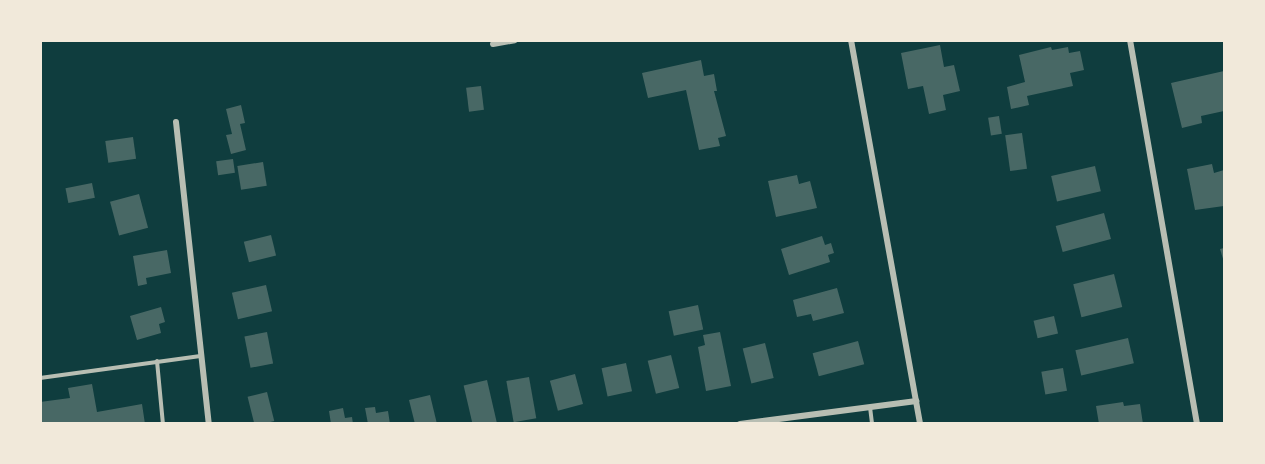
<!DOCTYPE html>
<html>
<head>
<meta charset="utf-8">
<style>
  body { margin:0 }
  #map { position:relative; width:1265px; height:464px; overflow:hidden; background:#0f3d3e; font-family:"IBM Plex Sans",sans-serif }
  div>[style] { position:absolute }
  .building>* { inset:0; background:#486865; transform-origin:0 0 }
  .service>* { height:4px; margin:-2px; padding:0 2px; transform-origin:2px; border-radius:2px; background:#b8beb3 }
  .minor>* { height:6px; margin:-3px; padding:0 3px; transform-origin:3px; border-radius:3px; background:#b8beb3 }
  span { translate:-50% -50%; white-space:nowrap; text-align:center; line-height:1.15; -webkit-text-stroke:5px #f1e9da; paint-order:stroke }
  .frame { position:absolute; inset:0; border:42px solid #f1e9da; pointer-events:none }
</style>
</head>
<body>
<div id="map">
  <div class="building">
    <i style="clip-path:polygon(940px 45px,944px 67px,954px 65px,960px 91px,943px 95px,946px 110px,929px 114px,923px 86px,908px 89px,901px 53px)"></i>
    <i style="clip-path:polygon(1051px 47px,1052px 50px,1068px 47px,1069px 53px,1080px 51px,1084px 70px,1070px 73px,1073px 86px,1027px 96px,1029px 105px,1011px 109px,1007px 87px,1025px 82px,1019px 55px)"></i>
    <i style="clip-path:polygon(701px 60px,704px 76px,714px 74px,717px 91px,714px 91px,726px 136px,718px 138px,720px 146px,699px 150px,686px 90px,648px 98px,642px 73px)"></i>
    <i style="clip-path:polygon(1224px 71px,1224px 111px,1201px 116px,1202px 123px,1182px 128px,1171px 83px)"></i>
    <i style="left:481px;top:86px;width:24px;height:15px;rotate:83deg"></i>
    <i style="clip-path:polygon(241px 105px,245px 123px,240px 124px,246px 150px,231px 154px,226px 135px,232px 134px,226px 109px)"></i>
    <i style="left:999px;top:116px;width:18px;height:11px;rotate:81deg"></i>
    <i style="left:1022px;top:133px;width:36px;height:17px;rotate:82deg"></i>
    <i style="left:133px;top:137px;width:22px;height:28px;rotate:82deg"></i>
    <i style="left:233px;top:159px;width:14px;height:17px;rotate:82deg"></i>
    <i style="left:263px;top:162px;width:24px;height:26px;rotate:81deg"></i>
    <i style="clip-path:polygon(1212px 164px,1214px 173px,1224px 170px,1224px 206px,1195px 210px,1187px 169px)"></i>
    <i style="left:1095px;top:166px;width:26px;height:45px;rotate:77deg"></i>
    <i style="clip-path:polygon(797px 175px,799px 184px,810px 181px,817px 208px,776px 217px,768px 181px)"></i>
    <i style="left:92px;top:183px;width:15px;height:27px;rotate:79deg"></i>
    <i style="left:139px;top:194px;width:35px;height:30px;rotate:75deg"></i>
    <i style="left:1104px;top:213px;width:27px;height:50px;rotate:75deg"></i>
    <i style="left:271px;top:235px;width:21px;height:28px;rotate:76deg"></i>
    <i style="clip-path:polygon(822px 236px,825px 245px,831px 243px,834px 253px,828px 255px,830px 262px,789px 275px,781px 249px)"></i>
    <i style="clip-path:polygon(1224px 248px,1224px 262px,1220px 249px)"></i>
    <i style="clip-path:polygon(167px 250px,171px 273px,146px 278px,147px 284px,138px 286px,133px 256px)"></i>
    <i style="left:1114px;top:274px;width:34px;height:42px;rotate:76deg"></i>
    <i style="left:266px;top:285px;width:27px;height:35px;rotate:77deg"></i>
    <i style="clip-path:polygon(837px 288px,844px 313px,813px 321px,811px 314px,797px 317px,793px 300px)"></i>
    <i style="left:698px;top:305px;width:25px;height:30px;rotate:78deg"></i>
    <i style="clip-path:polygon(161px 307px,165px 322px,159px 324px,161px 333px,137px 340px,130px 316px)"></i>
    <i style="left:1054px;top:316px;width:18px;height:21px;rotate:77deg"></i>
    <i style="left:267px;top:332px;width:32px;height:23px;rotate:79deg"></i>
    <i style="clip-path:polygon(720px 332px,731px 386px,706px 391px,698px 347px,705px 345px,703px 335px)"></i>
    <i style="left:1128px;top:338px;width:26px;height:54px;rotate:77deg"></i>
    <i style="left:858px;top:341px;width:24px;height:47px;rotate:75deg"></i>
    <i style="left:765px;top:343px;width:36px;height:23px;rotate:76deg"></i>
    <i style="left:671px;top:355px;width:34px;height:24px;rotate:76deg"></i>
    <i style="left:626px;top:363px;width:29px;height:25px;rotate:78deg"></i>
    <i style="left:1063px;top:368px;width:23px;height:22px;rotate:80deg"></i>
    <i style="left:575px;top:374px;width:31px;height:26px;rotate:75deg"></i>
    <i style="left:529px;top:377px;width:42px;height:23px;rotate:80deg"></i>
    <i style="left:487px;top:380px;width:43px;height:24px;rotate:77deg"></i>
    <i style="clip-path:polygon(92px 384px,97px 412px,142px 404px,145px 424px,40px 424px,40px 402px,70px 398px,68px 388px)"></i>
    <i style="left:267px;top:392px;width:30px;height:20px;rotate:76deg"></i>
    <i style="clip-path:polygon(430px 395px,437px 424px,415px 424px,409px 400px)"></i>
    <i style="clip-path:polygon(1123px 402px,1124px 406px,1140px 404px,1143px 424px,1099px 424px,1096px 406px)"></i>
    <i style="clip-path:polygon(375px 407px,376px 413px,388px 411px,390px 424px,368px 424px,365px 408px)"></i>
    <i style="clip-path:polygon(343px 408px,345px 418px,352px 417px,353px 424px,331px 424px,329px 411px)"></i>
  </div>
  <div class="service">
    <i style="left:157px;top:361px;width:63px;rotate:84.6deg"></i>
    <i style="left:40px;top:378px;width:162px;rotate:-7.8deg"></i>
    <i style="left:870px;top:407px;width:17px;rotate:83deg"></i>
  </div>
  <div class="minor">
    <i style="left:851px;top:40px;width:390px;rotate:79.8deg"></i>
    <i style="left:1130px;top:40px;width:390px;rotate:80.1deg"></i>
    <i style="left:493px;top:44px;width:22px;rotate:-10deg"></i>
    <i style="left:176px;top:122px;width:304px;rotate:83.8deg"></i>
    <i style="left:740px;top:424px;width:178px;rotate:-7.4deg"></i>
  </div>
  <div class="frame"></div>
</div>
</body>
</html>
